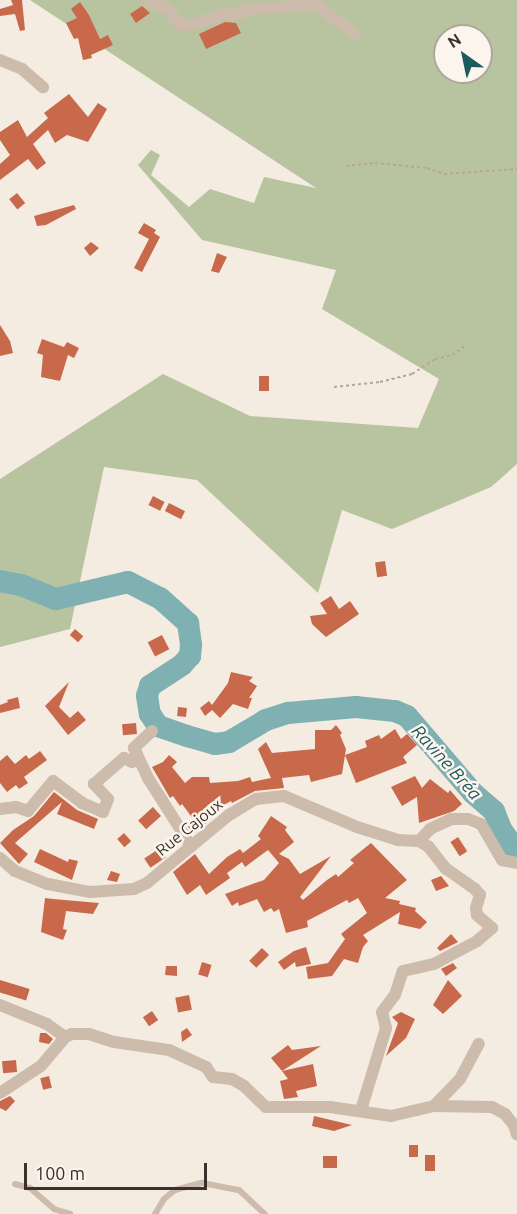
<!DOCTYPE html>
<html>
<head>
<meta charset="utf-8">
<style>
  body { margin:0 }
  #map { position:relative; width:517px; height:1214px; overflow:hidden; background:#f4ebe1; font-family:Ubuntu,sans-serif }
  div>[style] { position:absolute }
  .green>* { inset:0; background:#b8c4a0 }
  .river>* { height:22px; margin:-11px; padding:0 11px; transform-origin:11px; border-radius:11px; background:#7fb0b2 }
  .building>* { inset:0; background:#c8694b; transform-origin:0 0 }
  .path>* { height:2px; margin-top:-1px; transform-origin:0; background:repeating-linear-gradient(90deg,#b9a596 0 3px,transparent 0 6px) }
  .lane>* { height:6px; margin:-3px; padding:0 3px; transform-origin:3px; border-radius:3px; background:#cdbbac }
  .street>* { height:12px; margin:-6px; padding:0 6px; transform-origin:6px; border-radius:6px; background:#cdbbac }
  span { translate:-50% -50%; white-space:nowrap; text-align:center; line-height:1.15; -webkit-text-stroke:5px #fbf5ee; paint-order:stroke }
  .street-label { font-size:16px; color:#3b302b }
  .water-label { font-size:18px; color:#1f5a5e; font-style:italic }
  .north { position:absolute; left:433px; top:24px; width:60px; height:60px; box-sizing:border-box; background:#fbf5ee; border:2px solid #aea6a0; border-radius:50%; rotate:327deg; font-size:16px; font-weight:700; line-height:24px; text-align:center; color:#3b302b }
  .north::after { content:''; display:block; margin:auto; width:21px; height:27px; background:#1f5a5e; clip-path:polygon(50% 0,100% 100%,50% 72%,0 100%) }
  .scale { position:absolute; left:24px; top:1163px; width:183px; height:27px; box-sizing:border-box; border:3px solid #3b302b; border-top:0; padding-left:8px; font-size:18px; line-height:21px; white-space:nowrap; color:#3b302b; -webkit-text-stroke:4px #fbf5ee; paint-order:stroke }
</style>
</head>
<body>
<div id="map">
  <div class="green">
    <i style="clip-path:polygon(evenodd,30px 0,517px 0,517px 464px,491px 487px,392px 529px,342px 510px,318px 593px,197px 480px,104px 467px,70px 629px,0 647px,0 479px,163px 374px,250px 416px,418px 428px,439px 379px,322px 309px,336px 270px,202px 240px,138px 165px,151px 150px,160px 155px,151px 175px,189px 207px,210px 189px,254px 203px,264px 177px,316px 188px,30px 0,445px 36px,481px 36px,481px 72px,445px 72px,445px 36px)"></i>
  </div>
  <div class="river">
    <i style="left:0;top:581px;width:21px;rotate:11deg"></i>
    <i style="left:21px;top:585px;width:38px;rotate:22deg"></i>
    <i style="left:56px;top:599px;width:74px;rotate:-13.3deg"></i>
    <i style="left:128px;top:582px;width:36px;rotate:27deg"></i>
    <i style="left:160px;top:598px;width:38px;rotate:42deg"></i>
    <i style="left:188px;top:623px;width:22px;rotate:82deg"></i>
    <i style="left:191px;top:645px;width:11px;rotate:95deg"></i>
    <i style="left:190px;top:656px;width:12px;rotate:132deg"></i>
    <i style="left:182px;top:665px;width:38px;rotate:147deg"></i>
    <i style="left:150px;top:686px;width:10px;rotate:107deg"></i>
    <i style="left:147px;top:696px;width:18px;rotate:81deg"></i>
    <i style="left:150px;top:714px;width:14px;rotate:56deg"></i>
    <i style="left:158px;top:726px;width:31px;rotate:19deg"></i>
    <i style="left:187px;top:736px;width:29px;rotate:16deg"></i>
    <i style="left:215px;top:744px;width:14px;rotate:-8deg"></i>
    <i style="left:229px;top:742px;width:43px;rotate:-30.7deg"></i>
    <i style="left:266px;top:720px;width:23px;rotate:-18deg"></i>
    <i style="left:288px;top:713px;width:68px;rotate:-5deg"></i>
    <i style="left:356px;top:707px;width:39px;rotate:6deg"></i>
    <i style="left:395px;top:711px;width:13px;rotate:23deg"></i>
    <i style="left:407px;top:716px;width:101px;rotate:49.4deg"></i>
    <i style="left:473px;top:793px;width:28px;rotate:41deg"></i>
    <i style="left:494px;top:811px;width:19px;rotate:69deg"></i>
    <i style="left:501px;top:829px;width:28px;rotate:55deg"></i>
  </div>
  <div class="building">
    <i style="clip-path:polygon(11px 0,22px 0,25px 30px,20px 31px,15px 14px,0 16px,0 9px,13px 5px)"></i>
    <i style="clip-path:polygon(80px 2px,89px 15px,100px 39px,108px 35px,113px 45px,91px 55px,92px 58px,83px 60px,78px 38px,74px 39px,66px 23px,77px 18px,71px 9px)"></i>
    <i style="clip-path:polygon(142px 6px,150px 13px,136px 23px,130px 14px)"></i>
    <i style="clip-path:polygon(225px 22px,236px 23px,241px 33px,206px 49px,199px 34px)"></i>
    <i style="clip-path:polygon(69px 94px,88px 117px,98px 103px,107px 109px,88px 142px,67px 135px,55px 143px,48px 130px,33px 144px,46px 163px,37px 170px,28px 159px,0 180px,0 164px,10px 155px,0 140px,0 132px,18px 120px,27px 137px,48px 118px,44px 113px)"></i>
    <i style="left:17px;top:193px;width:13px;height:10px;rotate:51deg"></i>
    <i style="clip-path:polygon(74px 205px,76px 209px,46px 225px,37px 226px,34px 216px)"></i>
    <i style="clip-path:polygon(144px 223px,156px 230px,154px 233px,160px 237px,142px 272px,134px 268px,149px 239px,138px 233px)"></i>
    <i style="clip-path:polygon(91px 242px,99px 248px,90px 256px,84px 248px)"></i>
    <i style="clip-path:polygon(217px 253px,227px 257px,219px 273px,211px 271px)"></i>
    <i style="clip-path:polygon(0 325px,10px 341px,13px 353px,0 356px)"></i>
    <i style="clip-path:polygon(42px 339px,64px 347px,67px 342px,79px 348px,74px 358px,68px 355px,60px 381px,41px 377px,43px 355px,37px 353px)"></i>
    <i style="left:259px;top:376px;width:10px;height:15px"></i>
    <i style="left:153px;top:496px;width:13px;height:10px;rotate:27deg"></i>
    <i style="left:169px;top:503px;width:18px;height:9px;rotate:27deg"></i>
    <i style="left:385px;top:561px;width:15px;height:10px;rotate:82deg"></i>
    <i style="clip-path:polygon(331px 596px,339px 609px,350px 601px,359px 614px,326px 637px,312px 624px,310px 616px,327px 614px,320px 603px)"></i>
    <i style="left:75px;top:629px;width:11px;height:8px;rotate:41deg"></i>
    <i style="left:162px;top:635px;width:16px;height:16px;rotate:63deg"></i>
    <i style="clip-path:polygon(231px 672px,253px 677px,249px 681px,257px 686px,249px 698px,252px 698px,248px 709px,233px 704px,220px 718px,212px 710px,205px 716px,200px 708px,209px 701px,212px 705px,228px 683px)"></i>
    <i style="clip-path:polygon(69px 682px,59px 707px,70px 718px,78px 711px,86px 720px,68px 735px,45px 706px)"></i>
    <i style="clip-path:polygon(18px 697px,20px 708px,0 713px,0 705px,8px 702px,7px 700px)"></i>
    <i style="left:178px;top:707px;width:9px;height:9px;rotate:6deg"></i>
    <i style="left:136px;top:723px;width:11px;height:14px;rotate:85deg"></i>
    <i style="clip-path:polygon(336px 725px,342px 733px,340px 735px,346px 749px,342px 774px,311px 782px,309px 775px,282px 778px,284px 788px,255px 791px,232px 803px,231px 801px,206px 815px,210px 820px,193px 834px,187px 825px,194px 820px,182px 804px,180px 806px,173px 796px,170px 798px,152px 767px,163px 762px,169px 755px,177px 762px,172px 767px,185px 783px,192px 777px,209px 777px,210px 783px,238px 781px,250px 777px,252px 782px,271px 778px,258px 749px,266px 742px,272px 753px,315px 749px,315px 730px,331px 730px)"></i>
    <i style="clip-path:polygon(395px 729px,401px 739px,407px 734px,417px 745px,403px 757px,407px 763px,356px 783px,345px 755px,367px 747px,365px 741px,379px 735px,381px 739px)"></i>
    <i style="clip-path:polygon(40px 751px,47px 760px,24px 777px,28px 783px,19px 789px,16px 785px,7px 792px,0 783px,0 761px,7px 755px,15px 764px,26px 755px,29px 759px)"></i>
    <i style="clip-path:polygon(415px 776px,422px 788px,430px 779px,448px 793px,450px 790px,462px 804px,454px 811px,419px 823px,417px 797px,402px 806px,391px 787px)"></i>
    <i style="clip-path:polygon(54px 792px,77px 810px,98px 819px,94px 829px,57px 814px,62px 802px,15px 843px,28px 854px,19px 864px,0 843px,13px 830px,34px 816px)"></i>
    <i style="left:153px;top:807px;width:12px;height:20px;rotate:48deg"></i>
    <i style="clip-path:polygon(271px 816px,287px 827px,285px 830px,294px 842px,279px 854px,289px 859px,300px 874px,331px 856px,300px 897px,303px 900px,327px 880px,336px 874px,338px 877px,354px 863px,350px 860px,371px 843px,407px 880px,385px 898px,400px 901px,399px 904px,416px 908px,415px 911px,427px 922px,420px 929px,398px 924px,400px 912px,363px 935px,368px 941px,363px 947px,358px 963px,344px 959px,332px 976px,308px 979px,306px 967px,328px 963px,345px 939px,341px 934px,367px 913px,358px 898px,349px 903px,347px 900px,307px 921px,308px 927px,286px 933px,279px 909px,274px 912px,271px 908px,264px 912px,257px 899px,239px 906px,238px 902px,232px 906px,225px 894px,264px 880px,279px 863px,268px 850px,245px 867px,242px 862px,227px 873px,230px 878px,206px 895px,200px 885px,187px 895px,173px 872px,195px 854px,209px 874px,227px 857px,240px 849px,243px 853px,261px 839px,258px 836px)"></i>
    <i style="left:124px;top:833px;width:11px;height:9px;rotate:49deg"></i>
    <i style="left:458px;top:837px;width:17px;height:9px;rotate:57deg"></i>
    <i style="left:160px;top:848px;width:11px;height:19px;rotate:56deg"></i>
    <i style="clip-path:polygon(40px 849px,68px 862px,69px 859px,78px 861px,72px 880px,34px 862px)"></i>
    <i style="clip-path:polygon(111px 871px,120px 874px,117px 882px,107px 880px)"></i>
    <i style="clip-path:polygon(441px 876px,449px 886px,436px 891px,431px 880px)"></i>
    <i style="clip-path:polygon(45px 898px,53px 899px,99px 903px,93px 914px,66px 911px,63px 929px,67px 930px,63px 940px,41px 932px)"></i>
    <i style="clip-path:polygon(451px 934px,458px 942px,440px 951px,437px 948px)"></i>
    <i style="clip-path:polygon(306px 947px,311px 964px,296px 967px,295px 962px,284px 970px,278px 962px,294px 951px)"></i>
    <i style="left:262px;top:948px;width:10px;height:18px;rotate:45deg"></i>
    <i style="left:202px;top:962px;width:10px;height:13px;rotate:17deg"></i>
    <i style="clip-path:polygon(453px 963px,457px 968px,446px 976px,441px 969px)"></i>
    <i style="clip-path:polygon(166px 966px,177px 966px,177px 976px,165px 975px)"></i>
    <i style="left:0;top:980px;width:31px;height:12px;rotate:17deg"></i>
    <i style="clip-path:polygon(448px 980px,462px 996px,443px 1014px,433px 1005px)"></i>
    <i style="left:189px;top:995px;width:15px;height:14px;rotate:79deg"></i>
    <i style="left:152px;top:1011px;width:11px;height:11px;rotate:56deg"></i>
    <i style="clip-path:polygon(401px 1012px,415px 1019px,406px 1038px,386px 1056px,398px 1023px,392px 1017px)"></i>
    <i style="clip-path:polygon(187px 1028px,192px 1035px,182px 1042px,181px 1032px)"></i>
    <i style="clip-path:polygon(40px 1033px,46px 1033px,53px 1039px,49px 1044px,39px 1042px)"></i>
    <i style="clip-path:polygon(288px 1045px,292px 1050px,321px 1046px,282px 1071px,271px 1058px)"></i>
    <i style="left:16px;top:1060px;width:12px;height:14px;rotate:85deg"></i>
    <i style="clip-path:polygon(313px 1064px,317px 1086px,296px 1091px,298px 1097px,284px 1099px,280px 1081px,288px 1079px,282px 1071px)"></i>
    <i style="left:49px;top:1076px;width:12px;height:9px;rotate:76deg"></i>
    <i style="clip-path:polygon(10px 1096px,15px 1101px,6px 1111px,0 1108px,0 1101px)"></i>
    <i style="clip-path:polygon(314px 1116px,352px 1125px,334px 1131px,312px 1126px)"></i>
    <i style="left:409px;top:1145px;width:9px;height:12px"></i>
    <i style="left:425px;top:1155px;width:10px;height:16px"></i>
    <i style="left:323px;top:1156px;width:14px;height:12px"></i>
  </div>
  <div class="path">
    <i style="left:346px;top:166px;width:29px;rotate:-6deg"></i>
    <i style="left:375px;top:163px;width:52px;rotate:5.5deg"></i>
    <i style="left:427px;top:168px;width:18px;rotate:19deg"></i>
    <i style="left:444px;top:174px;width:73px;rotate:-3.9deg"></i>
    <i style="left:334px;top:387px;width:46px;rotate:-6.2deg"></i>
    <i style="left:380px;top:382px;width:33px;rotate:-14deg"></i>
    <i style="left:412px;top:374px;width:27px;rotate:-33deg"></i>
    <i style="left:435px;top:359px;width:17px;rotate:-13deg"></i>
    <i style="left:452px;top:355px;width:16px;rotate:-35deg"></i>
  </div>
  <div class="lane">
    <i style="left:15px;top:1184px;width:16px;rotate:15deg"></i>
    <i style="left:30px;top:1188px;width:32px;rotate:41deg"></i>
    <i style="left:54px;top:1209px;width:17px;rotate:17deg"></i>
    <i style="left:155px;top:1214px;width:17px;rotate:-59deg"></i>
    <i style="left:164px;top:1199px;width:14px;rotate:-39deg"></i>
    <i style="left:175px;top:1190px;width:28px;rotate:-15deg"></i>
    <i style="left:202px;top:1183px;width:38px;rotate:11deg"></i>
    <i style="left:239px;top:1190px;width:35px;rotate:43deg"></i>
  </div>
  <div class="street">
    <i style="left:147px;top:0;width:22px;rotate:24deg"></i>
    <i style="left:167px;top:9px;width:21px;rotate:51deg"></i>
    <i style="left:180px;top:25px;width:15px;rotate:-4deg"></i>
    <i style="left:195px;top:24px;width:31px;rotate:-19deg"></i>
    <i style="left:224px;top:14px;width:10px;rotate:6deg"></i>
    <i style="left:234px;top:15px;width:17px;rotate:-21deg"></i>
    <i style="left:250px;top:9px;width:67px;rotate:-3.4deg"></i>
    <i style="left:317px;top:5px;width:48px;rotate:37.3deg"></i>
    <i style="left:0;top:60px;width:24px;rotate:22deg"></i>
    <i style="left:22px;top:69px;width:28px;rotate:41deg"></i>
    <i style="left:152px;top:731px;width:25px;rotate:137deg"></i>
    <i style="left:134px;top:748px;width:33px;rotate:65deg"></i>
    <i style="left:148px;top:778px;width:80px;rotate:57.7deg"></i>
    <i style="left:0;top:809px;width:16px;rotate:-7deg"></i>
    <i style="left:16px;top:807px;width:13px;rotate:18deg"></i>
    <i style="left:28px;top:811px;width:39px;rotate:-50deg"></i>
    <i style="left:53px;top:781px;width:36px;rotate:37deg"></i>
    <i style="left:82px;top:803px;width:23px;rotate:23deg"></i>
    <i style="left:103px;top:812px;width:14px;rotate:-69deg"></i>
    <i style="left:108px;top:799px;width:21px;rotate:-133deg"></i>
    <i style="left:94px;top:784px;width:40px;rotate:-41deg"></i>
    <i style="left:124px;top:758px;width:9px;rotate:27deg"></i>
    <i style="left:132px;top:762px;width:9px;rotate:-58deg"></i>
    <i style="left:0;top:858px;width:20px;rotate:41deg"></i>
    <i style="left:15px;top:871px;width:35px;rotate:22deg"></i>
    <i style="left:48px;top:884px;width:43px;rotate:10.8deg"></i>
    <i style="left:90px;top:892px;width:44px;rotate:-3.9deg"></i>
    <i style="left:134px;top:889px;width:14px;rotate:-25deg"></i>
    <i style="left:147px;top:883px;width:107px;rotate:-39.7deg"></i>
    <i style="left:229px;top:815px;width:31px;rotate:-31deg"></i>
    <i style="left:256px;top:799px;width:28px;rotate:-6deg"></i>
    <i style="left:284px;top:796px;width:79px;rotate:23deg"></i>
    <i style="left:357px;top:827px;width:43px;rotate:17.6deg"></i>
    <i style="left:398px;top:840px;width:21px;rotate:3deg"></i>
    <i style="left:419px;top:841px;width:16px;rotate:-47deg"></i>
    <i style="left:430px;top:829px;width:23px;rotate:-25deg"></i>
    <i style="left:451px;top:819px;width:17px"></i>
    <i style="left:468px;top:819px;width:14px;rotate:21deg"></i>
    <i style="left:481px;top:824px;width:42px;rotate:59.7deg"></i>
    <i style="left:502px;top:860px;width:15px;rotate:11deg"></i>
    <i style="left:0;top:1005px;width:51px;rotate:22deg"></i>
    <i style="left:47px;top:1024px;width:22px;rotate:36deg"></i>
    <i style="left:0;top:1093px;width:49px;rotate:-33.4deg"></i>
    <i style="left:41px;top:1066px;width:38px;rotate:-50deg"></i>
    <i style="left:65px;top:1037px;width:8px;rotate:-23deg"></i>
    <i style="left:72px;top:1034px;width:17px"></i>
    <i style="left:89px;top:1034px;width:26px;rotate:18deg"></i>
    <i style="left:114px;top:1042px;width:56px;rotate:8.3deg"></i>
    <i style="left:169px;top:1050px;width:41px;rotate:24.7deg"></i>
    <i style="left:206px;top:1067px;width:12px;rotate:55deg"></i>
    <i style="left:213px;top:1077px;width:19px;rotate:6deg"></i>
    <i style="left:232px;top:1079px;width:14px;rotate:30deg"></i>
    <i style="left:244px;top:1086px;width:30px;rotate:44deg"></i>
    <i style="left:266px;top:1107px;width:64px"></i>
    <i style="left:330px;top:1107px;width:62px;rotate:8.4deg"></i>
    <i style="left:391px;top:1116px;width:44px;rotate:-13.1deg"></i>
    <i style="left:434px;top:1106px;width:58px;rotate:1deg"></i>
    <i style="left:492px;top:1107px;width:15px;rotate:28deg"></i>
    <i style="left:505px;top:1114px;width:14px;rotate:51deg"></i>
    <i style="left:514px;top:1125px;width:10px;rotate:73deg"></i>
    <i style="left:434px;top:1106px;width:37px;rotate:-46deg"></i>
    <i style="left:460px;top:1079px;width:40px;rotate:-62deg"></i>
    <i style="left:361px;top:1110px;width:86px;rotate:-73deg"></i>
    <i style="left:386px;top:1028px;width:16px;rotate:-104deg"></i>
    <i style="left:382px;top:1012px;width:21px;rotate:-53deg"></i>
    <i style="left:395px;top:995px;width:25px;rotate:-72deg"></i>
    <i style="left:403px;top:971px;width:32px;rotate:-13deg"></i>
    <i style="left:434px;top:964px;width:49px;rotate:-28.1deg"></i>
    <i style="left:477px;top:941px;width:20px;rotate:-41deg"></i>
    <i style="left:492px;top:928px;width:20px;rotate:-139deg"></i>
    <i style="left:477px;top:915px;width:7px;rotate:-98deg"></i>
    <i style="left:476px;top:908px;width:14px;rotate:-73deg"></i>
    <i style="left:480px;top:895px;width:8px;rotate:-130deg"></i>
    <i style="left:475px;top:889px;width:35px;rotate:-145deg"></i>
    <i style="left:446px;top:869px;width:28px;rotate:-128deg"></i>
    <i style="left:429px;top:847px;width:12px;rotate:-149deg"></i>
  </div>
  <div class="street-label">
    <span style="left:189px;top:827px;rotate:-39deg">Rue Cajoux</span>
  </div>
  <div class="water-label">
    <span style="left:447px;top:762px;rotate:48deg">Ravine Bréa</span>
  </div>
  <div class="north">N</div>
  <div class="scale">100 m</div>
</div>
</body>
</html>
